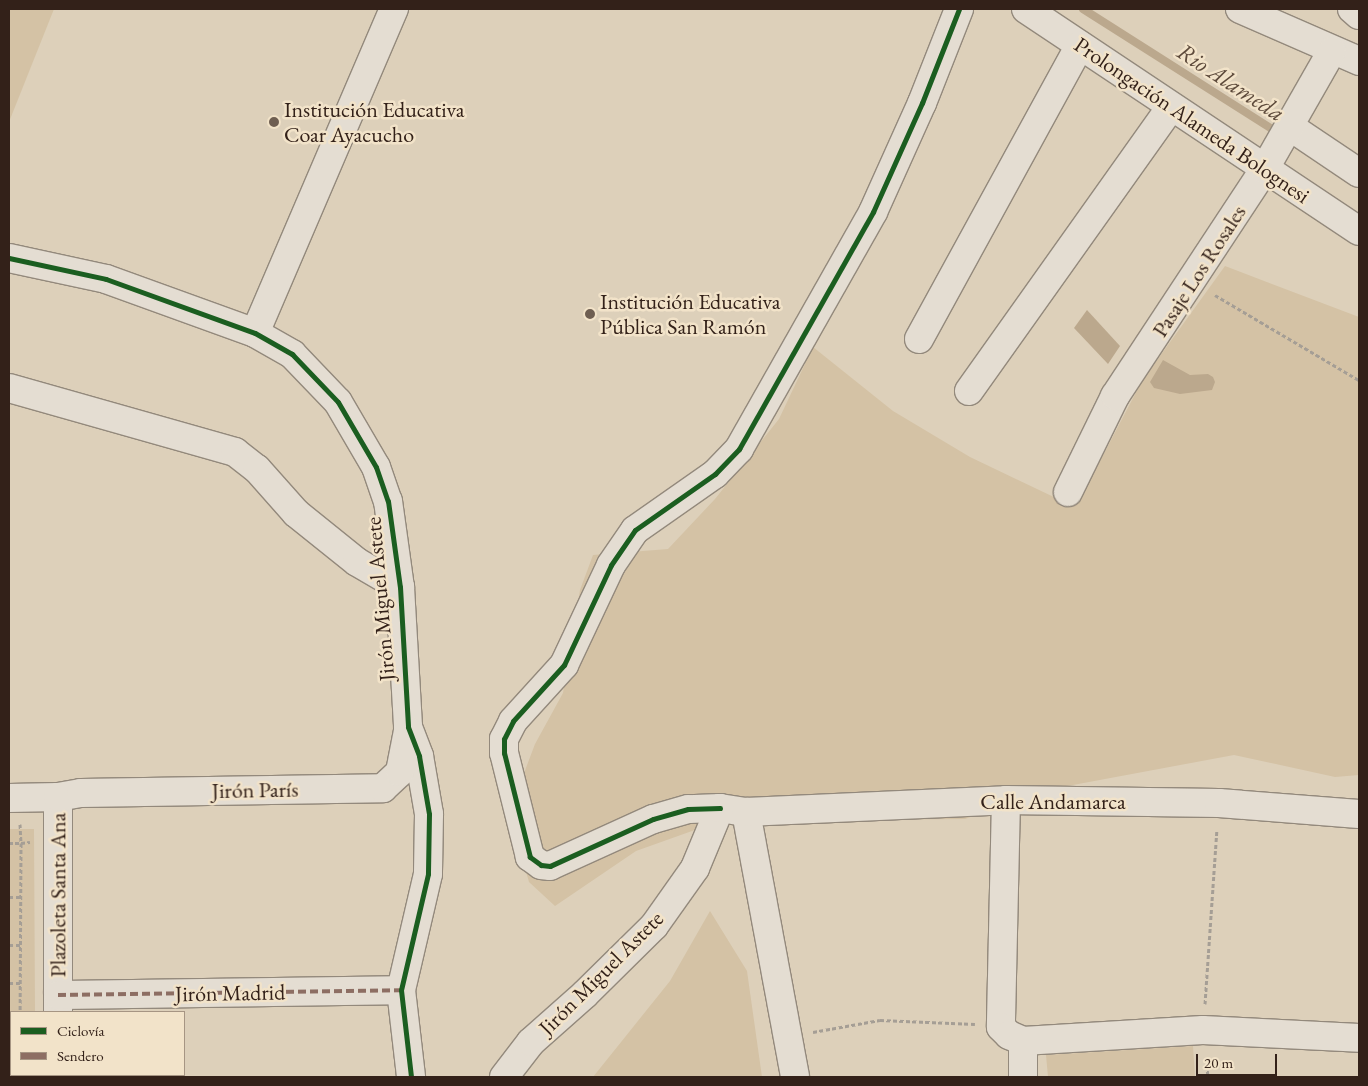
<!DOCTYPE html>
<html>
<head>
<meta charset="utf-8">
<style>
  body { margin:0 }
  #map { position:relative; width:1368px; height:1086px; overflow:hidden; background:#ddd0ba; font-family:"EB Garamond",serif }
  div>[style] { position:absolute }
  .green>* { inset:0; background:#d4c2a5 }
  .water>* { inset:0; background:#bba88d }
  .stream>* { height:8px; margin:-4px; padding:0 4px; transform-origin:4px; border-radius:4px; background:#bba88d }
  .path>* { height:3px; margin-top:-1.5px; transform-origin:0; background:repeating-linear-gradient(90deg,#a59e95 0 4px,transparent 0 6.5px) }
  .roads { filter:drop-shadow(1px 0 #93897c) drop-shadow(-1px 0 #93897c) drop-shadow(0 1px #93897c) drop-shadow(0 -1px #93897c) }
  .minor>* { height:28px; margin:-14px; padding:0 14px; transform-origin:14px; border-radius:14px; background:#e4ddd2 }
  .quiet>* { height:4px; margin-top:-2px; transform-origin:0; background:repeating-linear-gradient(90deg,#8d6e63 0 8px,transparent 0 12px) }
  .cycleway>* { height:5px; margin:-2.5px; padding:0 2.5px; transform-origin:2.5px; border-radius:2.5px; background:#1b5e20 }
  .dots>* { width:14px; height:14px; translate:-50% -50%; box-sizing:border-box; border:2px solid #f2e3c9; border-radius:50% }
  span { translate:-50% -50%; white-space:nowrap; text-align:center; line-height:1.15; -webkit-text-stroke:5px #f2e3c9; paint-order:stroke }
  .poi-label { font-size:22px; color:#332119 }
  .left { translate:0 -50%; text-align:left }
  .street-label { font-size:22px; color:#332119 }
  .water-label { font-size:24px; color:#5d4a3b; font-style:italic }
  .frame { position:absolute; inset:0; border:10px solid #332119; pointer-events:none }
  .legend { position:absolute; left:10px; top:1011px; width:175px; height:65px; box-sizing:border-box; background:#f2e3c9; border:1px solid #a69583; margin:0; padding:6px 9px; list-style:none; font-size:15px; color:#332119 }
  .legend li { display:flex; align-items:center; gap:10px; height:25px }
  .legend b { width:25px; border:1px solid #a69583 }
  .scale { position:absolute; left:1196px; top:1054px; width:81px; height:22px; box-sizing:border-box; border:2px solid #332119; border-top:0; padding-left:6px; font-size:15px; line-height:18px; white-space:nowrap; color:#332119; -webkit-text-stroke:4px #f2e3c9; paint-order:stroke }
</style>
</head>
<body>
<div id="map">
  <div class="green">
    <i style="clip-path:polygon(9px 9px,54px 9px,9px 122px)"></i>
    <i style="clip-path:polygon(1225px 266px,1359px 317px,1359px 775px,1335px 777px,1234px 755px,1046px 790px,965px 819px,720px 821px,636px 851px,555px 906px,529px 882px,509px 813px,535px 744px,563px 693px,580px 590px,593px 555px,668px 549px,715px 499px,779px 419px,813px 347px,893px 411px,970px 457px,1058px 499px,1078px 503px,1142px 381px)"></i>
    <i style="clip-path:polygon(9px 829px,34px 829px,35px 1012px,11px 1012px,11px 1075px,35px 1077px,9px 1077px)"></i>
    <i style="clip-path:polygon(710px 911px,747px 971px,762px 1077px,593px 1077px,670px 981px)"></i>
    <i style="clip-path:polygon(1193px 1046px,1195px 1077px,1048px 1077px,1046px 1055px)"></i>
  </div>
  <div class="water">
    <i style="clip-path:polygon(1087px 310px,1120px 346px,1108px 364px,1074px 328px)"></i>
    <i style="clip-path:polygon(1163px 360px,1190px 375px,1208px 374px,1213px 377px,1215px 382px,1212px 390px,1180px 394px,1154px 388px,1150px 382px)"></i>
  </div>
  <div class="stream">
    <i style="left:1083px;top:9px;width:233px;rotate:32.4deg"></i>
  </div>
  <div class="path">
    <i style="left:1215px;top:295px;width:167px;rotate:30.6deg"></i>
    <i style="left:20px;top:824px;width:19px;rotate:87deg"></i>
    <i style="left:21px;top:843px;width:9px;rotate:-6deg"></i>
    <i style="left:9px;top:843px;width:12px"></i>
    <i style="left:21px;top:843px;width:169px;rotate:90.3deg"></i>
    <i style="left:9px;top:897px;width:11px"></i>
    <i style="left:9px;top:945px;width:11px"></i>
    <i style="left:9px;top:983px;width:11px"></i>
    <i style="left:1205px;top:1004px;width:175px;rotate:-86.1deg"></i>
    <i style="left:9px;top:1016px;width:2px"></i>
    <i style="left:813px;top:1032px;width:68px;rotate:-10.2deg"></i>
    <i style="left:880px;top:1020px;width:95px;rotate:2.4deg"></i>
    <i style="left:9px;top:1050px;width:2px"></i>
    <i style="left:1206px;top:1058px;width:19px;rotate:84deg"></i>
    <i style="left:20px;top:1077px;width:2px;rotate:-90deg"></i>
  </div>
  <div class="roads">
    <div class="minor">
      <i style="left:1026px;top:9px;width:400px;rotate:33.7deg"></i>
      <i style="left:1240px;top:9px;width:130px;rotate:23.6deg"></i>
      <i style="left:1352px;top:9px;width:9px;rotate:41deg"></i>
      <i style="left:1289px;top:126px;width:84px;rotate:33.9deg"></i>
      <i style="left:9px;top:258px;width:99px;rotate:12.2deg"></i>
      <i style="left:106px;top:279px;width:158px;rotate:19.9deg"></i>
      <i style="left:255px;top:333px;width:43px;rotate:29.6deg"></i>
      <i style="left:292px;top:354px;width:66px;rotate:46.2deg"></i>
      <i style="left:338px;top:402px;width:75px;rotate:59.7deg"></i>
      <i style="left:376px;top:467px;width:36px;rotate:71deg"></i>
      <i style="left:388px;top:501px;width:87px;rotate:82.1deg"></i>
      <i style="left:400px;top:587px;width:140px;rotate:86.7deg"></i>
      <i style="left:408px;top:727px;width:31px;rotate:69deg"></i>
      <i style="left:419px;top:756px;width:59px;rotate:80.2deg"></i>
      <i style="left:429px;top:814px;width:60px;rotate:91deg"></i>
      <i style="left:428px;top:874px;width:119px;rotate:103.1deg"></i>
      <i style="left:401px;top:990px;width:88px;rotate:83.4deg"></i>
      <i style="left:255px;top:333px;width:353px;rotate:-66.8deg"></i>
      <i style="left:919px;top:339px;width:335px;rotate:-61.3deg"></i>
      <i style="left:9px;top:388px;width:235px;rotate:15.8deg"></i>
      <i style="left:235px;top:452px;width:28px;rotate:38deg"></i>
      <i style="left:257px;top:469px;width:59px;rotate:48.4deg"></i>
      <i style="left:296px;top:513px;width:78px;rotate:38.8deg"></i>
      <i style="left:357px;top:562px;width:50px;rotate:30.2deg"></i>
      <i style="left:969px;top:391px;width:349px;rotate:-54.6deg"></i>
      <i style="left:1068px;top:492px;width:107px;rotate:-63.9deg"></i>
      <i style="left:1115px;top:396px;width:271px;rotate:-56.6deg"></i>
      <i style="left:1264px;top:170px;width:137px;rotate:-60.3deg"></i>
      <i style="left:58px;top:797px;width:215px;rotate:90deg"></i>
      <i style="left:9px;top:798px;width:49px;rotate:-1.2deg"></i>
      <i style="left:58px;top:797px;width:23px;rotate:-10deg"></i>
      <i style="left:81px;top:793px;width:302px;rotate:-0.9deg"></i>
      <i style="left:383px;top:788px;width:23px;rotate:-43deg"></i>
      <i style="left:400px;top:772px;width:42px;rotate:-79deg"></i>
      <i style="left:1006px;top:800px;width:227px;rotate:91.3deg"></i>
      <i style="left:1001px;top:1027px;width:11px;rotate:45deg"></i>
      <i style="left:1009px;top:1035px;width:15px;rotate:23deg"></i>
      <i style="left:1023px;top:1041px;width:180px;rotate:-3.5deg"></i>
      <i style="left:1203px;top:1030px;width:156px;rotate:2.9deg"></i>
      <i style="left:720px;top:808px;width:32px;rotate:178deg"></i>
      <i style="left:688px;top:809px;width:36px;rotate:164deg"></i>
      <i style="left:653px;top:819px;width:113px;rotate:155.5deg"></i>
      <i style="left:550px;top:866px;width:9px;rotate:-174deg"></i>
      <i style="left:541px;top:865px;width:14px;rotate:-144deg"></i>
      <i style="left:530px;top:857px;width:107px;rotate:-104deg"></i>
      <i style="left:504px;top:753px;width:14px;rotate:-90deg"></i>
      <i style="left:504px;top:739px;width:20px;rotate:-63deg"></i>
      <i style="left:513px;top:721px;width:76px;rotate:-47.7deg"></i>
      <i style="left:564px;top:665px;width:110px;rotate:-64.8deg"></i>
      <i style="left:611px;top:565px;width:42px;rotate:-55.6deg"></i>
      <i style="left:635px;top:530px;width:98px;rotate:-35deg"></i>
      <i style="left:715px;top:474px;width:35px;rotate:-46deg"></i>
      <i style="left:739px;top:449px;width:272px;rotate:-60.5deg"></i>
      <i style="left:873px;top:212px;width:120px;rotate:-65.8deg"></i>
      <i style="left:922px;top:103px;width:101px;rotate:-68.5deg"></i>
      <i style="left:746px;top:812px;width:269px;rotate:79.5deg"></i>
      <i style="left:58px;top:995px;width:343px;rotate:-0.8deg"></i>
      <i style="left:1023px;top:1041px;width:36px;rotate:90deg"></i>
      <i style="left:59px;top:1075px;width:2px;rotate:90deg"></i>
      <i style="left:504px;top:1077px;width:44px;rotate:-52.4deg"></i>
      <i style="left:531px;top:1042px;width:72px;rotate:-41.6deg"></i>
      <i style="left:585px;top:994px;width:97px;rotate:-44.6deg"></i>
      <i style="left:654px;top:926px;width:71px;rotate:-54.7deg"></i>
      <i style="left:695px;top:868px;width:65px;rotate:-67.4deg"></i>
      <i style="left:720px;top:808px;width:26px;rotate:9deg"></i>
      <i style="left:746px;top:812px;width:260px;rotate:-2.6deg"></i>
      <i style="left:1006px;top:800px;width:213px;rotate:0.8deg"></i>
      <i style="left:1219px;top:803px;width:140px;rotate:4.5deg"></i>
    </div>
  </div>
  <div class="quiet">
    <i style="left:58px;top:995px;width:343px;rotate:-0.8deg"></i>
  </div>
  <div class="cycleway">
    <i style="left:9px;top:258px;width:99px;rotate:12.2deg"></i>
    <i style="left:106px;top:279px;width:158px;rotate:19.9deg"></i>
    <i style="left:255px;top:333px;width:43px;rotate:29.6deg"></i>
    <i style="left:292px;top:354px;width:66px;rotate:46.2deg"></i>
    <i style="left:338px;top:402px;width:75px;rotate:59.7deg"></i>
    <i style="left:376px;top:467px;width:36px;rotate:71deg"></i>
    <i style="left:388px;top:501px;width:87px;rotate:82.1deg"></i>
    <i style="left:400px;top:587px;width:140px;rotate:86.7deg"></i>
    <i style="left:408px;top:727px;width:31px;rotate:69deg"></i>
    <i style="left:419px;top:756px;width:59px;rotate:80.2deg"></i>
    <i style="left:429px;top:814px;width:60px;rotate:91deg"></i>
    <i style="left:428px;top:874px;width:119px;rotate:103.1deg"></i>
    <i style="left:401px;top:990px;width:88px;rotate:83.4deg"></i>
    <i style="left:720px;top:808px;width:32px;rotate:178deg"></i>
    <i style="left:688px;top:809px;width:36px;rotate:164deg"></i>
    <i style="left:653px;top:819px;width:113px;rotate:155.5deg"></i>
    <i style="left:550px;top:866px;width:9px;rotate:-174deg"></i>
    <i style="left:541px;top:865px;width:14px;rotate:-144deg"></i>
    <i style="left:530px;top:857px;width:107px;rotate:-104deg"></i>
    <i style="left:504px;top:753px;width:14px;rotate:-90deg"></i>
    <i style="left:504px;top:739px;width:20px;rotate:-63deg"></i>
    <i style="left:513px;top:721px;width:76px;rotate:-47.7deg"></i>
    <i style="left:564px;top:665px;width:110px;rotate:-64.8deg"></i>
    <i style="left:611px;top:565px;width:42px;rotate:-55.6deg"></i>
    <i style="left:635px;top:530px;width:98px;rotate:-35deg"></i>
    <i style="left:715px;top:474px;width:35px;rotate:-46deg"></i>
    <i style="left:739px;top:449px;width:272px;rotate:-60.5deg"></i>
    <i style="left:873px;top:212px;width:120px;rotate:-65.8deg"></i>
    <i style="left:922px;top:103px;width:101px;rotate:-68.5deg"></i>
  </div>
  <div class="dots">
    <i style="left:274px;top:122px;background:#6e5e51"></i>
    <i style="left:590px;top:314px;background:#6e5e51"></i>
  </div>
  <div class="poi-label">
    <span class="left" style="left:284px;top:122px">Institución Educativa<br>Coar Ayacucho</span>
    <span class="left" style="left:600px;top:314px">Institución Educativa<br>Pública San Ramón</span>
  </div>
  <div class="street-label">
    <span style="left:1192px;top:120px;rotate:34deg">Prolongación Alameda Bolognesi</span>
    <span style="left:1199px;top:271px;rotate:-57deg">Pasaje Los Rosales</span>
    <span style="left:380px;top:599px;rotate:-95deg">Jirón Miguel Astete</span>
    <span style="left:255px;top:790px;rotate:-1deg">Jirón París</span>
    <span style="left:1053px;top:802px">Calle Andamarca</span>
    <span style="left:58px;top:895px;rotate:-90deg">Plazoleta Santa Ana</span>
    <span style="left:601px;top:973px;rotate:-45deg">Jirón Miguel Astete</span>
    <span style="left:230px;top:993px;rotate:-1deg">Jirón Madrid</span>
  </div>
  <div class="water-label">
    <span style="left:1231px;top:82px;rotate:33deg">Rio Alameda</span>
  </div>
  <div class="frame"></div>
  <ul class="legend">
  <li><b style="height:6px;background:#1b5e20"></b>Ciclovía</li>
  <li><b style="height:6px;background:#8d6e63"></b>Sendero</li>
  </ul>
  <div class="scale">20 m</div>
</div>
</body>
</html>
